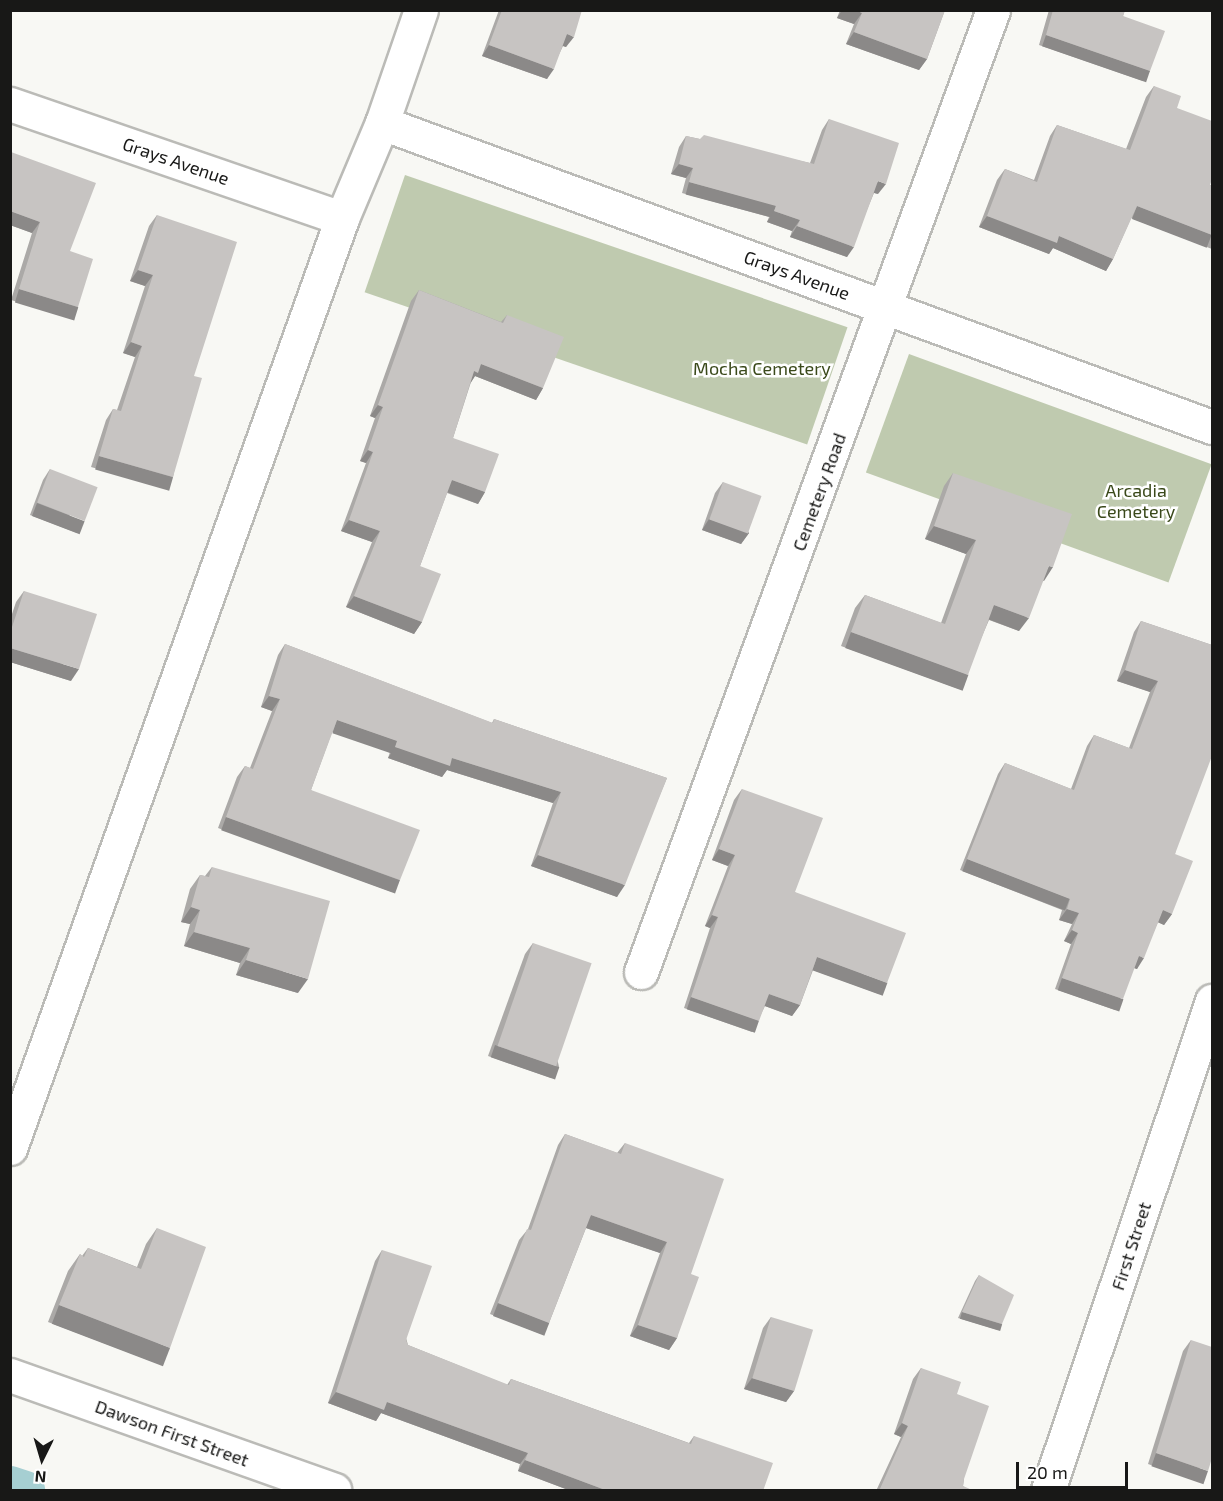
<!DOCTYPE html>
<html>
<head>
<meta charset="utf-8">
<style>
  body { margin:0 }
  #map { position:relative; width:1223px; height:1501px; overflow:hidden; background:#f8f8f4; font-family:"Exo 2",sans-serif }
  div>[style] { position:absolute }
  .green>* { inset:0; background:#bfcaaf; transform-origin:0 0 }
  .canal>* { height:39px; margin:-19.5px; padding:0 19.5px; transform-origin:19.5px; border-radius:19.5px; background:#a6cfd2 }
  .roads { filter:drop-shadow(2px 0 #bbbbb7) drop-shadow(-2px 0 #bbbbb7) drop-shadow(0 2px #bbbbb7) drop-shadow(0 -2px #bbbbb7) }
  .minor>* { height:33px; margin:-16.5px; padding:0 16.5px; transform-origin:16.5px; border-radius:16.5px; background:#fff }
  .wall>* { inset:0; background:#aba9a7 }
  .shaded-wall>* { inset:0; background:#8b8988; transform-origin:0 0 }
  .building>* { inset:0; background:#c7c4c2; transform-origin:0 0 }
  span { translate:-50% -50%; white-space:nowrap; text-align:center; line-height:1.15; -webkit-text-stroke:5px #fff; paint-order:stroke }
  .street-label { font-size:18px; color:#181817 }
  .park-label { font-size:18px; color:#3a491a }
  .frame { position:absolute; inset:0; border:12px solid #181817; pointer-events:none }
  .north { position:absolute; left:12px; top:1429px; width:60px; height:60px; -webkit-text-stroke:4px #fff; paint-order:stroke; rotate:185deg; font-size:16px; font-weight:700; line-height:24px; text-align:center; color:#181817 }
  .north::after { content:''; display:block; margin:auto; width:21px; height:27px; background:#181817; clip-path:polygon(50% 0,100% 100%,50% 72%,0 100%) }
  .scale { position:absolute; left:1016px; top:1462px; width:112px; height:27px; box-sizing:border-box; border:3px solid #181817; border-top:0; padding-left:8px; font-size:18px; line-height:21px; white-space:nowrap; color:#181817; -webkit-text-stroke:4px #fff; paint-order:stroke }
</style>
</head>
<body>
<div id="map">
  <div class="green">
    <i style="left:405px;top:175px;width:468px;height:124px;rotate:19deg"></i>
    <i style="left:909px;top:354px;width:322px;height:126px;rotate:20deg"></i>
  </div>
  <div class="canal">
    <i style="left:10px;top:1485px;width:16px;rotate:18deg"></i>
  </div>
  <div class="roads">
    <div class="minor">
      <i style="left:10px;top:104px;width:351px;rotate:19deg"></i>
      <i style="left:382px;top:123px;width:884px;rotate:20.12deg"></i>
      <i style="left:641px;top:972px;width:1024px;rotate:-69.9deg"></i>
      <i style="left:10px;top:1148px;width:987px;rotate:-70.35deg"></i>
      <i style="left:342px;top:218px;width:103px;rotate:-67.2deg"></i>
      <i style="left:382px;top:123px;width:120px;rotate:-71deg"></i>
      <i style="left:10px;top:1375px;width:344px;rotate:19.5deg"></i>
      <i style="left:1048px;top:1490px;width:516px;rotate:-71.46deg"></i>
    </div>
  </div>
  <div class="wall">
    <i style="clip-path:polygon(499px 10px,582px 10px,566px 47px,563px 46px,547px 79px,482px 56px)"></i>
    <i style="clip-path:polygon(840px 10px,945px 10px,927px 59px,919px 70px,846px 44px,854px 24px,837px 18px)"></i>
    <i style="clip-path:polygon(1049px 10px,1125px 10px,1123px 16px,1150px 71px,1143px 81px,1039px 45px)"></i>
    <i style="clip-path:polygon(1154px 86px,1177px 108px,1210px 185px,1212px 186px,1212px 249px,1131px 218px,1113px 259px,1106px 271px,1053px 248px,1049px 254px,979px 227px,997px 180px,1005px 169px,1034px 180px,1050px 136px,1057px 125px,1126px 149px,1146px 97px)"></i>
    <i style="clip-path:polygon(829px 119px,878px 194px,874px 193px,847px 257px,790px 237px,792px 231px,767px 222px,769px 217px,682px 193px,686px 178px,671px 174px,679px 147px,686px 136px,810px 163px,822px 130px)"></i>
    <i style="clip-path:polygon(10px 153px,70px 251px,78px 307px,70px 318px,11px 300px,32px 233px,10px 225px)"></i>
    <i style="clip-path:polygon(157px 215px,194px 376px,173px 477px,165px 488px,91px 467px,106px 420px,113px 409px,117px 410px,135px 357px,123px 353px,145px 286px,130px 281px,149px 226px)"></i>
    <i style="clip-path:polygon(419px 290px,501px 322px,507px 315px,543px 388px,536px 400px,475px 376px,471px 382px,453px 438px,485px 492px,478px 504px,447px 493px,420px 566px,422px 622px,414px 634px,346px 607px,372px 542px,341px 531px,366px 463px,360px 461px,375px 418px,370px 416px,411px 301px)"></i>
    <i style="clip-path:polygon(50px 469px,77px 533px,30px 515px,43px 480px)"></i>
    <i style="clip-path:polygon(953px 473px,1044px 581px,1043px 580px,1019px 631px,989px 620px,959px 689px,841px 646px,855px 608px,865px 595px,941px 623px,966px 554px,925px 539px,944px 486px)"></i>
    <i style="clip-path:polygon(723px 482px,749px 533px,741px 544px,702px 530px,715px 493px)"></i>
    <i style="clip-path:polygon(24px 591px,71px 681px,10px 662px,10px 620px,16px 602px)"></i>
    <i style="clip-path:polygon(1141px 621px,1212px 645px,1175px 854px,1172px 914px,1164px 925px,1158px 922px,1137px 969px,1134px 968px,1115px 1010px,1055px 989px,1071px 944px,1064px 941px,1072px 924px,1059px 920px,1062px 910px,960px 870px,998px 774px,1005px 763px,1071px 789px,1087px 746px,1094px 735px,1129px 748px,1150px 692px,1117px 681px,1134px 632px)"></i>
    <i style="clip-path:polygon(285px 644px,492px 723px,494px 719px,667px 778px,617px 897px,531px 866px,553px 803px,447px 770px,442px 777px,388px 758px,390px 752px,332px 732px,311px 790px,400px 880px,392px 892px,218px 828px,237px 777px,245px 766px,250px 768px,272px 711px,261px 707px,278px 655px)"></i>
    <i style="clip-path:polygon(742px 789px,795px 892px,879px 994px,813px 970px,800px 1005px,792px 1016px,765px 1006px,752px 1032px,684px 1008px,710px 928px,705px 926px,728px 866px,712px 860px,734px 800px)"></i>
    <i style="clip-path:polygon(212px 867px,298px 993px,236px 975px,240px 963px,184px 946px,190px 924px,181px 922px,190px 889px,200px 875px,205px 876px)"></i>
    <i style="clip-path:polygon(533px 943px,559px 1067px,551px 1078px,488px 1056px,525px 954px)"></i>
    <i style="clip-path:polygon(565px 1134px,617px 1153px,625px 1143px,691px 1274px,677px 1338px,669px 1350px,630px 1336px,660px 1253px,586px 1228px,549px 1323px,541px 1334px,490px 1314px,519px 1240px,528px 1229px,558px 1145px)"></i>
    <i style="clip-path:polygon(157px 1228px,159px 1364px,48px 1322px,68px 1271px,80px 1254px,82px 1256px,88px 1248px,137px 1267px,146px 1244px)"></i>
    <i style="clip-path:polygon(382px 1250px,408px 1345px,507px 1385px,511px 1379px,689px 1443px,694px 1436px,763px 1491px,571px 1491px,518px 1471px,520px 1464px,381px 1413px,376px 1421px,328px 1403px,375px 1261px)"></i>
    <i style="clip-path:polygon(979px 1275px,1002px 1324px,998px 1330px,958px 1318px,975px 1281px)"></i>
    <i style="clip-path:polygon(771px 1317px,794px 1391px,786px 1402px,744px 1389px,763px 1328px)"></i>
    <i style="clip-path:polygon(1191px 1340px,1200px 1482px,1148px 1464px,1183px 1351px)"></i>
    <i style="clip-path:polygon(921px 1368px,957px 1394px,964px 1479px,963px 1486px,970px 1491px,876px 1491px,901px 1437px,894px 1434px,913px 1379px)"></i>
  </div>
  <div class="shaded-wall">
    <i style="clip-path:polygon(842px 10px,855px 10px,862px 13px,854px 24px,837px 18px)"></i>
    <i style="clip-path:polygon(854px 32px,927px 59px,919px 70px,846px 44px)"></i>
    <i style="clip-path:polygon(567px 34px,574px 37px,566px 47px,560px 45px)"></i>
    <i style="left:1046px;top:35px;width:110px;height:12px;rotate:19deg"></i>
    <i style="clip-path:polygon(489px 45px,554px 69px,547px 79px,482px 56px)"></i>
    <i style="clip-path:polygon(679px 164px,693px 168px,686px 178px,671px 174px)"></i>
    <i style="clip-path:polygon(878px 181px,886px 184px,878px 194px,871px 192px)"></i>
    <i style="left:689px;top:182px;width:90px;height:13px;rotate:15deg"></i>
    <i style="left:1137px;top:206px;width:80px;height:14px;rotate:21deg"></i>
    <i style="clip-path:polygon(10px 211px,40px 222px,32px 233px,10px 225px)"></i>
    <i style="clip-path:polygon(774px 211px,800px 220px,792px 231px,767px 222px)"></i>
    <i style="clip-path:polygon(987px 216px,1059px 236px,1113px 259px,1106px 271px,1053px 248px,1049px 254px,979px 227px)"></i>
    <i style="clip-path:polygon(797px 226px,854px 247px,847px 257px,790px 237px)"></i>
    <i style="clip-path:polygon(138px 270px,153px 275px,145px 286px,130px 281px)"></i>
    <i style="left:19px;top:289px;width:62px;height:14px;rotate:17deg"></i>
    <i style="clip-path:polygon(131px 342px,142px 346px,135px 357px,123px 353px)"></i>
    <i style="clip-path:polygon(481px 364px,543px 388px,536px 400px,475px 376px,470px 384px,474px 371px)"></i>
    <i style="clip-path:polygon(378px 405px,383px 407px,375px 418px,370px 416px)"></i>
    <i style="clip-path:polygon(368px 450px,373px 452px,366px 463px,360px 461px)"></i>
    <i style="left:99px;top:456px;width:77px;height:14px;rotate:16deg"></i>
    <i style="clip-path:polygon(452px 480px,485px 492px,478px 504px,444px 491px)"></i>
    <i style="left:37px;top:503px;width:51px;height:14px;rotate:21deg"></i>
    <i style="clip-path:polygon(709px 519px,749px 533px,741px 544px,702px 530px)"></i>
    <i style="clip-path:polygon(349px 520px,380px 531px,372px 542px,341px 531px)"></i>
    <i style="clip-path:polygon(934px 526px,976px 540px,966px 554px,925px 539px)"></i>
    <i style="clip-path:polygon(1049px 566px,1053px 567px,1044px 581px,1039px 579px)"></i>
    <i style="clip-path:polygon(354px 596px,422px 622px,414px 634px,346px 607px)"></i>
    <i style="clip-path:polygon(994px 605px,1029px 618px,1019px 631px,985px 618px)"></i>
    <i style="left:851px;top:632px;width:125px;height:17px;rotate:20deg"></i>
    <i style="clip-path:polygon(10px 648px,79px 669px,71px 681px,10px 662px)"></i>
    <i style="clip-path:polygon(1125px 670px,1158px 681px,1150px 692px,1117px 681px)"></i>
    <i style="clip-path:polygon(269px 696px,280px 699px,272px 711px,261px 707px)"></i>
    <i style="left:337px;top:720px;width:64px;height:14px;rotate:19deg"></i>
    <i style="clip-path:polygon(395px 747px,452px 758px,561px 792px,553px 803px,447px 770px,442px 777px,388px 758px)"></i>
    <i style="left:226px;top:817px;width:185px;height:14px;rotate:20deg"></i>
    <i style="clip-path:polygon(719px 849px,735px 855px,728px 866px,712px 860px)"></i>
    <i style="clip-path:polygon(538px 855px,625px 885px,617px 897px,531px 866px)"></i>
    <i style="left:967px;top:859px;width:110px;height:13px;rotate:21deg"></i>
    <i style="clip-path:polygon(191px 907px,200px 910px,190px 924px,181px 922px)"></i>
    <i style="clip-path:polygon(1067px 909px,1079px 913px,1072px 924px,1059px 920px)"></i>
    <i style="clip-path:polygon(1163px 910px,1172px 914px,1164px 925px,1155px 921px)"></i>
    <i style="clip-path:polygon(712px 915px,718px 917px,710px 928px,705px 926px)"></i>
    <i style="clip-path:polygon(1072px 930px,1078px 933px,1071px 944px,1064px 941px)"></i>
    <i style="clip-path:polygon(194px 932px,250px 948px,240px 963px,184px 946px)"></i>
    <i style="clip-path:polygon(1139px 956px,1144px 958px,1137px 969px,1131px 967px)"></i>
    <i style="left:817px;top:957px;width:75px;height:14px;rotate:20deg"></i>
    <i style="clip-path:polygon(246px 960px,308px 979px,298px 993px,236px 975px)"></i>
    <i style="left:1062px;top:978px;width:65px;height:13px;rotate:19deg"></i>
    <i style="clip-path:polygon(769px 994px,800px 1005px,792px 1016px,762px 1005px)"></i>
    <i style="left:691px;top:997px;width:72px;height:13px;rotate:19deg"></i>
    <i style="left:495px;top:1045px;width:68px;height:13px;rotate:19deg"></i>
    <i style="clip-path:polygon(591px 1215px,667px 1242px,660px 1253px,583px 1227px)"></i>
    <i style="left:498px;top:1303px;width:55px;height:14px;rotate:21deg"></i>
    <i style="left:59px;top:1305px;width:119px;height:20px;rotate:21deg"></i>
    <i style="left:962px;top:1312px;width:42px;height:7px;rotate:17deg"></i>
    <i style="clip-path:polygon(638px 1325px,677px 1338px,669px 1350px,630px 1336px)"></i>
    <i style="clip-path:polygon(752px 1378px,794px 1391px,786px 1402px,744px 1389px)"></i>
    <i style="clip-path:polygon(336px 1392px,387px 1402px,528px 1453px,520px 1464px,381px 1413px,376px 1421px,328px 1403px)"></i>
    <i style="clip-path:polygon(902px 1423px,908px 1426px,901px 1437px,894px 1434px)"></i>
    <i style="left:1156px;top:1453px;width:55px;height:14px;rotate:19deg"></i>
    <i style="clip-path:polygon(525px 1460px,608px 1491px,571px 1491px,518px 1471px)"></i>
  </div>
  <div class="building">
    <i style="clip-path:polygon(502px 10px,582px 10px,574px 37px,567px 34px,554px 69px,489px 45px)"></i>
    <i style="clip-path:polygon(855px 10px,945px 10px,927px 59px,854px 32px,862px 13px)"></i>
    <i style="clip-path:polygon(1053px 10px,1125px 10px,1123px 16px,1165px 31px,1150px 71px,1046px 35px)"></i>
    <i style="clip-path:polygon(1154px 86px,1181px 96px,1177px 108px,1212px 121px,1212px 179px,1210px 185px,1212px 186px,1212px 235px,1137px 206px,1113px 259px,1059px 236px,1057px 243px,987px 216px,1005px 169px,1037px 182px,1057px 125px,1130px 150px)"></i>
    <i style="clip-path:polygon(829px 119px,899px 143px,886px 184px,878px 181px,854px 247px,797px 226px,800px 220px,774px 211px,776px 206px,689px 182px,693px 168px,679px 164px,686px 136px,700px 139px,704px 135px,814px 164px)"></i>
    <i style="clip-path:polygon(11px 152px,96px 183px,70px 251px,93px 259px,78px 307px,19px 289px,40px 222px,10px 211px)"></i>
    <i style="clip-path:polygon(157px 215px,237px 242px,194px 376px,202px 378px,173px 477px,99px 456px,113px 409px,121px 411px,142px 346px,131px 342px,153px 275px,138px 270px)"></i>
    <i style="clip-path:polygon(419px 290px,503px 323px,507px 315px,564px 337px,543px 388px,481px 364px,478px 373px,474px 371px,453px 438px,499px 454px,485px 492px,452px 480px,420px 566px,441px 574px,422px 622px,354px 596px,380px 531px,349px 520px,373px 452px,368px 450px,383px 407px,378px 405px)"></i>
    <i style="left:50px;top:469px;width:51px;height:36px;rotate:21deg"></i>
    <i style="clip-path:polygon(953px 473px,1072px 514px,1053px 567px,1049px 566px,1029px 618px,994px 605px,968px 675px,851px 632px,865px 595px,945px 624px,976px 540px,934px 526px)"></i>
    <i style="left:723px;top:482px;width:41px;height:40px;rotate:20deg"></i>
    <i style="clip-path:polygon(24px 591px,97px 614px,79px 669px,10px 648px,10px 633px)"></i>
    <i style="clip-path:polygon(1141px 621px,1212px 645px,1212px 756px,1175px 854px,1193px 861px,1172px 914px,1163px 910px,1144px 958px,1139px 956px,1123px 999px,1062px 978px,1078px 933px,1072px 930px,1079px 913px,1067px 909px,1070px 899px,967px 859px,1005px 763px,1074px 790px,1094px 735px,1132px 749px,1158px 681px,1125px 670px)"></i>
    <i style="clip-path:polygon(285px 644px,493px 723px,494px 719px,667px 778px,625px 885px,538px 855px,561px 792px,452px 758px,450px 766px,395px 747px,397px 741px,337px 720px,311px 790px,420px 830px,400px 880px,226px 817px,245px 766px,253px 769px,280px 699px,269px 696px)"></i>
    <i style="clip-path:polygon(742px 789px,823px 818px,795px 892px,906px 933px,887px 983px,817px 957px,800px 1005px,769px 994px,759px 1021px,691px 997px,718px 917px,712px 915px,735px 855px,719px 849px)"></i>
    <i style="clip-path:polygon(212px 867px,330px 901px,308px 979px,246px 960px,250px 948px,194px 932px,200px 910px,191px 907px,200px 875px,209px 877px)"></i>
    <i style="left:533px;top:943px;width:62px;height:109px;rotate:19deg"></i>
    <i style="clip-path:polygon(565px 1134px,621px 1154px,625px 1143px,724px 1179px,691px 1274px,699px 1277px,677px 1338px,638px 1325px,667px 1242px,591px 1215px,549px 1323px,498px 1303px,527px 1229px,531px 1230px)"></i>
    <i style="clip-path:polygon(157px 1228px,206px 1247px,170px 1348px,59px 1305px,80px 1254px,84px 1257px,88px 1248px,141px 1269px)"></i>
    <i style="clip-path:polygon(382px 1250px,432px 1266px,406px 1340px,408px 1345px,509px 1385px,511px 1379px,691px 1444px,694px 1436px,773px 1463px,763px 1491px,608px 1491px,525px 1460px,528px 1453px,387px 1402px,384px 1410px,336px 1392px)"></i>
    <i style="clip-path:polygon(979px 1275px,1014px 1295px,1002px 1324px,962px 1312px)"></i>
    <i style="left:771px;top:1317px;width:44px;height:64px;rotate:17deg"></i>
    <i style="clip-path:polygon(1191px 1340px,1212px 1347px,1212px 1458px,1208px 1471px,1156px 1453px)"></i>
    <i style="clip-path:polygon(921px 1368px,961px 1382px,957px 1394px,989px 1406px,964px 1479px,963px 1486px,970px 1489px,970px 1491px,879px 1491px,908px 1426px,902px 1423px)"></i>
  </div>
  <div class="street-label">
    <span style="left:176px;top:161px;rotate:19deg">Grays Avenue</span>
    <span style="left:797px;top:275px;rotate:20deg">Grays Avenue</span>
    <span style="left:819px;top:492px;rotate:-70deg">Cemetery Road</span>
    <span style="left:1131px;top:1246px;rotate:-72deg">First Street</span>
    <span style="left:172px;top:1433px;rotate:20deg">Dawson First Street</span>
  </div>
  <div class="park-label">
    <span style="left:762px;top:368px">Mocha Cemetery</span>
    <span style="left:1136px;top:501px">Arcadia<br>Cemetery</span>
  </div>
  <div class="frame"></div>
  <div class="north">N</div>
  <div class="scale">20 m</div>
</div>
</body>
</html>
